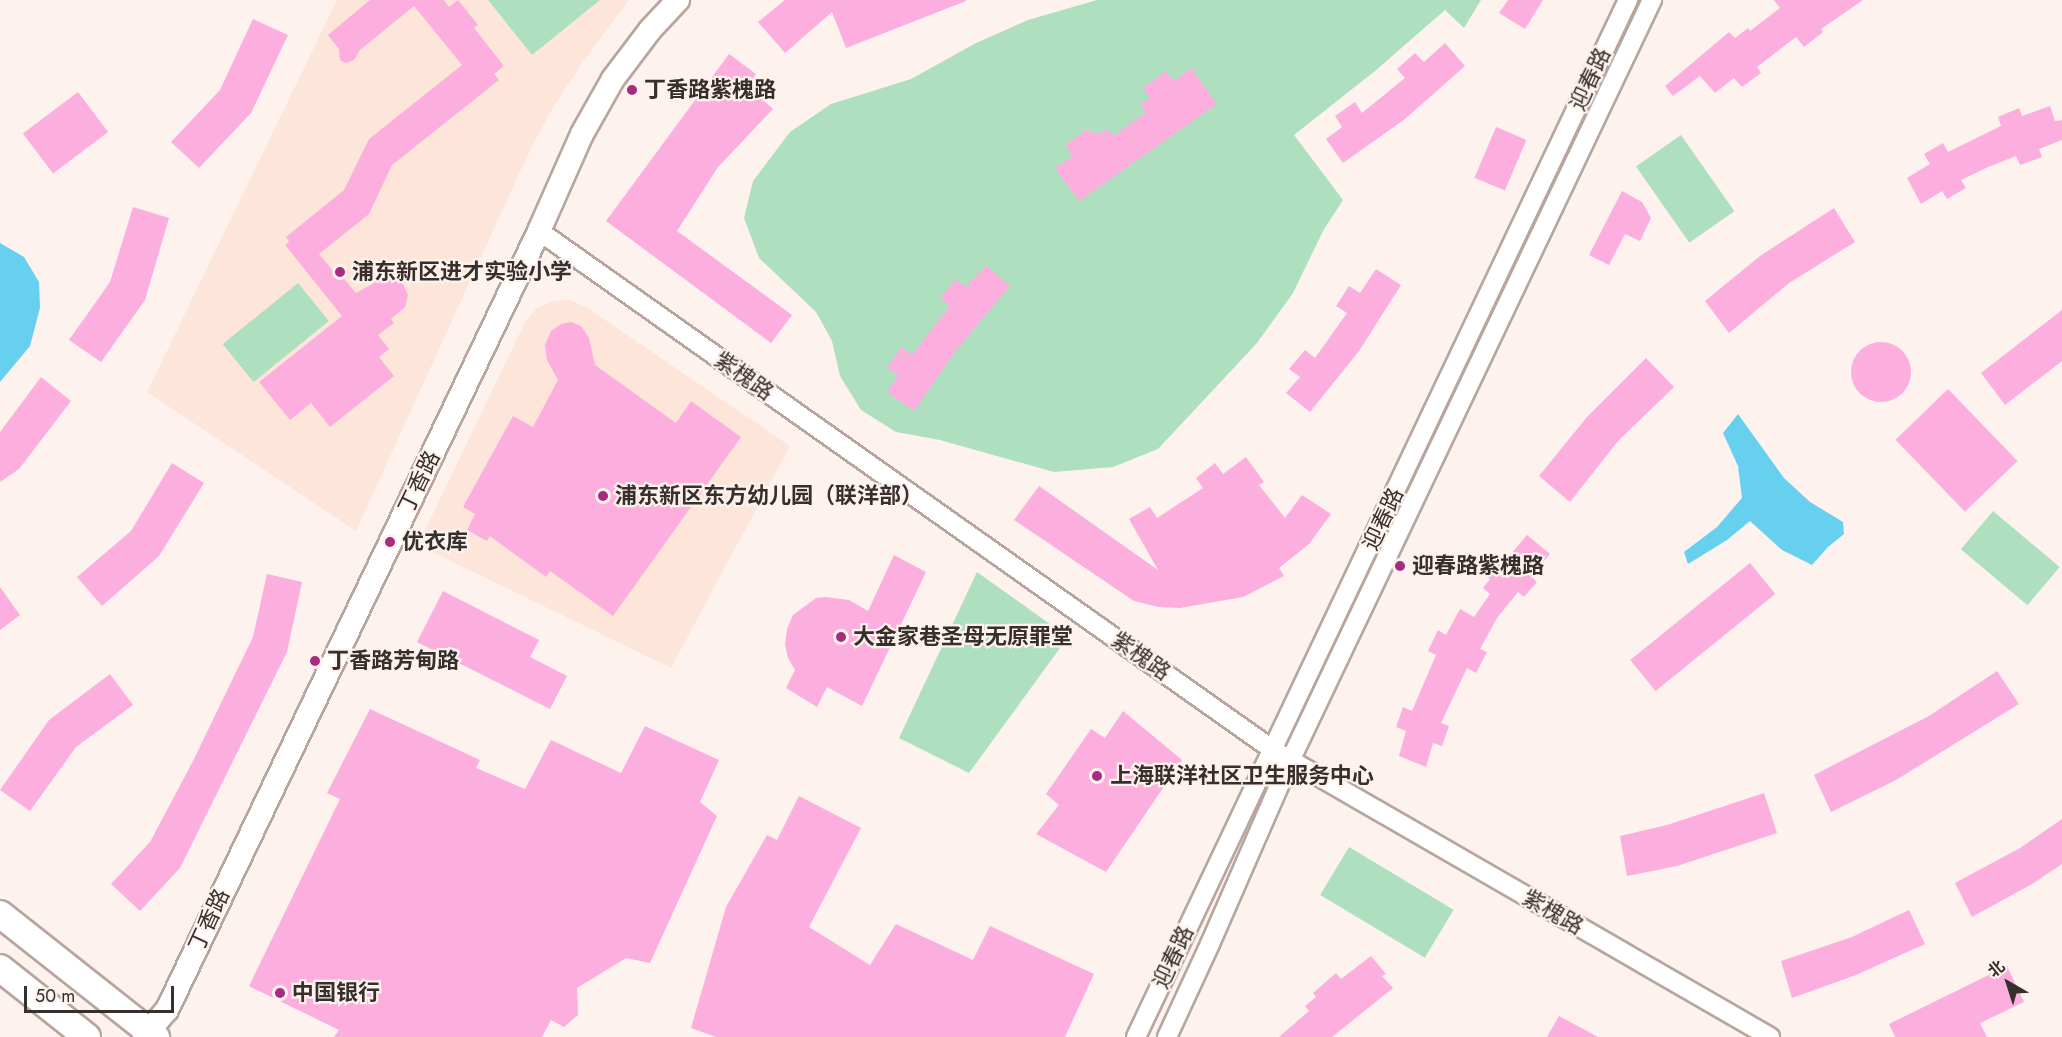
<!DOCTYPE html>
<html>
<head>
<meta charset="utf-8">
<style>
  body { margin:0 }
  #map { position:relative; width:2062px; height:1037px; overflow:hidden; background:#fdf2ed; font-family:Jost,"Noto Sans SC",sans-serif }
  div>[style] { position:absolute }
  .education>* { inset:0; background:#fde5da }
  .green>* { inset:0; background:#aee0c0; transform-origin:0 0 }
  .water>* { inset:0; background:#67d0ef }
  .building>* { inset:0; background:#fcafde; transform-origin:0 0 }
  .round { border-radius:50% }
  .roads { filter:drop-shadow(2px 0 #b7a69e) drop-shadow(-2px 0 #b7a69e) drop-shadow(0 2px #b7a69e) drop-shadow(0 -2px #b7a69e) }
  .minor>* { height:18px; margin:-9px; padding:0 9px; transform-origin:9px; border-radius:9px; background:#fff }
  .tertiary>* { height:22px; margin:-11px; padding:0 11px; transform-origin:11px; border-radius:11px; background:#fff }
  .secondary>* { height:26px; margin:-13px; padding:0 13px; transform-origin:13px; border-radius:13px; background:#fff }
  .dots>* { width:16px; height:16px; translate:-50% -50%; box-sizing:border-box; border:3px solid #fdf2ed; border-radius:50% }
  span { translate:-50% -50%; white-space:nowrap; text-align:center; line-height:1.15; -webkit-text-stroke:4.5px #fdf2ed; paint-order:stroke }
  .street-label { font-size:22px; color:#362f2c }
  .poi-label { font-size:22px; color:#362f2c; font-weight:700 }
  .left { translate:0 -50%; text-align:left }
  .north { position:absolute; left:1978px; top:953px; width:60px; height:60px; -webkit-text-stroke:4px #fdf2ed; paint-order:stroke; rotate:321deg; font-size:16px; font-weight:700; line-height:24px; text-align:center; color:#362f2c }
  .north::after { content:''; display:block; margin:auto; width:21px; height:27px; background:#362f2c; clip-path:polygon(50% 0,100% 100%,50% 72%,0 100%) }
  .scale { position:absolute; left:24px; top:986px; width:150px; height:27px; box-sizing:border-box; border:3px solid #362f2c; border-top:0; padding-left:8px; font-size:18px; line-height:21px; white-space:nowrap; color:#362f2c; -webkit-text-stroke:4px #fdf2ed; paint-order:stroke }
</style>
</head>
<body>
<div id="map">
  <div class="education">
    <i style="clip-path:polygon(337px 0,629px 0,580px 66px,552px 109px,529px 152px,356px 531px,147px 392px)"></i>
    <i style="clip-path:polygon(570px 300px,586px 307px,790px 446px,671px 668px,418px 545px,526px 320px,537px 308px,553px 301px)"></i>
  </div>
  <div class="green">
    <i style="clip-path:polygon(488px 0,600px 0,532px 55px)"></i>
    <i style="clip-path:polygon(1097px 0,1481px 0,1464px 28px,1445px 10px,1375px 71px,1294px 135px,1343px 200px,1323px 231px,1293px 293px,1257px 343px,1158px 449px,1113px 467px,1054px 472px,940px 440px,896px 432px,861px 410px,840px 376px,832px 341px,816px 312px,759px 258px,744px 218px,753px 181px,790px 132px,831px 104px,911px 79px,976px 43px,1028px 20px)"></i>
    <i style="left:1681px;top:135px;width:93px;height:55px;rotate:55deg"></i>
    <i style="left:298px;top:283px;width:49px;height:97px;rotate:51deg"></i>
    <i style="left:1993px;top:511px;width:87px;height:50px;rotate:40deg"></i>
    <i style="clip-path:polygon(977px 572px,1068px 637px,969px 773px,899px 738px)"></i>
    <i style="left:1349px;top:847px;width:122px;height:56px;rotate:31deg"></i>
  </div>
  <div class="water">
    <i style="clip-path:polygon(0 243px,24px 257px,39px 282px,40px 308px,30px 346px,0 382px)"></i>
    <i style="clip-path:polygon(1738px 414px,1784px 478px,1810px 502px,1843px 522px,1844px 534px,1828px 547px,1812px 565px,1782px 550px,1750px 521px,1727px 540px,1688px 564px,1684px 552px,1717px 527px,1742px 498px,1738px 466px,1723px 433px)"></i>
  </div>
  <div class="building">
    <i style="clip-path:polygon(370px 0,444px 0,449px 7px,458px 0,478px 25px,474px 28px,504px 66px,494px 74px,499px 80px,392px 165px,369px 214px,319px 254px,338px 277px,341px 275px,356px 293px,385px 277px,403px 284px,408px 295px,405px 307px,391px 319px,394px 323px,378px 335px,389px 349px,379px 357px,394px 376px,330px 427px,311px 403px,290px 420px,259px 382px,342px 316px,285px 245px,289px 242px,286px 237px,344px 190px,369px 139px,462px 65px,414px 6px,360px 50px,354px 60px,346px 63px,340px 60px,339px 49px,328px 35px)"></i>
    <i style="clip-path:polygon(785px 0,966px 0,966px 1px,846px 48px,832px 12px,785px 53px,758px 22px)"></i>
    <i style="clip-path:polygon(1508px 0,1543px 0,1525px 29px,1499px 13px)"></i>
    <i style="clip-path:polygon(1774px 0,1863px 0,1821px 29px,1823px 32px,1804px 47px,1796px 37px,1757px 67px,1761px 73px,1742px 87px,1734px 78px,1715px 93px,1700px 76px,1673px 96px,1665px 86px,1729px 32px,1735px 38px,1748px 28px,1750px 31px,1780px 8px)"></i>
    <i style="clip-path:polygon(253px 19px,288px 35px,251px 113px,199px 168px,171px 142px,220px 90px)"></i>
    <i style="clip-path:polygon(1445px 43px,1465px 66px,1405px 119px,1343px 163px,1326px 139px,1342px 127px,1335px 116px,1355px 102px,1362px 113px,1405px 78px,1397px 69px,1415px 53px,1424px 62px)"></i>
    <i style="clip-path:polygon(729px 54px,756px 74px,748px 86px,773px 109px,718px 167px,677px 231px,792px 315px,771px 343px,606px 221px)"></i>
    <i style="clip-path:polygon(1191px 68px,1217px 104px,1079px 201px,1055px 168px,1073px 156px,1065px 145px,1088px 129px,1092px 134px,1097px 131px,1100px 134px,1108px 129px,1113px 136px,1146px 112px,1140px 105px,1150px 98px,1143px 88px,1166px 71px,1173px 81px)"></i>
    <i style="left:78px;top:92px;width:50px;height:69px;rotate:53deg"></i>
    <i style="clip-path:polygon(2050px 106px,2055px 121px,2062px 120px,2062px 140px,2039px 149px,2042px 157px,2020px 165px,2016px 156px,1988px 167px,1961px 180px,1966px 188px,1947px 199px,1942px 191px,1921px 204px,1907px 178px,1930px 164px,1924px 154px,1943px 143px,1948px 152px,2001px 126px,1998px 117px,2019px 108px,2022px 116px)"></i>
    <i style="left:1496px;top:127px;width:33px;height:55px;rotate:23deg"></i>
    <i style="clip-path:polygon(1622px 191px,1642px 202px,1651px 218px,1640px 241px,1625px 234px,1609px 265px,1589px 255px)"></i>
    <i style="clip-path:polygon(133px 207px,169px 218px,145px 300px,101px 362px,69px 340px,110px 282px)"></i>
    <i style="clip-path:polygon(1834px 208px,1855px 242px,1789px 283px,1729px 333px,1705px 301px,1760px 256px)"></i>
    <i style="clip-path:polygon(986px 265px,1010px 286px,957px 349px,914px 411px,887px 392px,898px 376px,887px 368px,901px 347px,912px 355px,950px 306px,940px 298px,956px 279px,966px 287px)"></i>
    <i style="clip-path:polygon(1376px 269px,1401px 285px,1359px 351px,1310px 412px,1286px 393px,1300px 377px,1289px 369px,1305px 350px,1315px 358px,1347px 313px,1336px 306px,1349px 286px,1360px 293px)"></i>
    <i style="clip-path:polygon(2062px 310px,2062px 361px,2005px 405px,1981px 373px)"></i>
    <i style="clip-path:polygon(571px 322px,581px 326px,589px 338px,595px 365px,676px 423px,691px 401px,741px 437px,613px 616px,550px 571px,546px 577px,490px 536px,487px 541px,467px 530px,475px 514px,463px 507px,513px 416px,533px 427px,558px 380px,547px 360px,545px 345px,551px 331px,561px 324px)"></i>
    <i class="round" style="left:1851px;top:342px;width:60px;height:60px"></i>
    <i style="clip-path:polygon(1646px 358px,1674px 387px,1618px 441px,1570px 502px,1539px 476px,1587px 417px)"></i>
    <i style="clip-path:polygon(41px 377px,71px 401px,19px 469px,0 482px,0 432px)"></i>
    <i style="left:1948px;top:389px;width:100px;height:73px;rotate:46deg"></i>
    <i style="clip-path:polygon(1246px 457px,1264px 482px,1259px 485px,1285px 518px,1302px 495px,1331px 514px,1309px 544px,1279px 568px,1284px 576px,1243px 597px,1180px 608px,1159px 607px,1134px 601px,1014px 520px,1039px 486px,1158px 570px,1129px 519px,1150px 507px,1157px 518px,1203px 488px,1196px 478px,1215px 463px,1223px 474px)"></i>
    <i style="clip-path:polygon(172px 463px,204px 483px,159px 556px,102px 606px,77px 577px,131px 531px)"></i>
    <i style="clip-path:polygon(1527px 535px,1550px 554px,1531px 576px,1537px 582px,1524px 597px,1518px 592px,1497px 618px,1480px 649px,1487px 652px,1476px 673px,1467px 668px,1441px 723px,1449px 726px,1442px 746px,1433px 743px,1426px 767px,1399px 756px,1406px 731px,1396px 727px,1403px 707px,1412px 711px,1436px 655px,1428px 651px,1438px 630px,1446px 635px,1460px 609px,1474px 617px,1490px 594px,1483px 588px,1490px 579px,1480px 572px,1495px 553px,1505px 561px)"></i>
    <i style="clip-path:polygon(894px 555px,926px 572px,862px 706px,827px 687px,817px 707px,786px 688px,795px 670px,788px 658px,785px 645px,787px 629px,793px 615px,816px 598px,826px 597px,849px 600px,868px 611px)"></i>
    <i style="left:1750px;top:563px;width:40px;height:154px;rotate:51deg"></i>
    <i style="clip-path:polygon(267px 574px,302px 582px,287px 652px,180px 868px,140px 911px,111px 884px,150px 842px,192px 763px,253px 637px)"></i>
    <i style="clip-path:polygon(0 587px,20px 615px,0 630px)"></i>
    <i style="clip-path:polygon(443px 591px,539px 640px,530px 657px,567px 676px,550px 709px,417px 642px)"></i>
    <i style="clip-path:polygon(1997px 671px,2019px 704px,1896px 780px,1831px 812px,1814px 775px,1929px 716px)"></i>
    <i style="clip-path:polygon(110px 674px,133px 705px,76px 747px,30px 811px,0 790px,49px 720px)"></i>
    <i style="clip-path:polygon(370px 709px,480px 760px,476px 768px,525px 789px,551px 740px,621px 773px,645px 726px,719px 760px,700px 802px,717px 816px,650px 963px,626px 958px,577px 988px,578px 1015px,564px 1027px,551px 1020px,542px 1037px,334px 1037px,339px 1030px,249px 986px,340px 799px,327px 793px)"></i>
    <i style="clip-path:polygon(1123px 711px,1182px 760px,1106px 872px,1036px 834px,1059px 805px,1046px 794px,1091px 729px,1105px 738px)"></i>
    <i style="clip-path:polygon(1764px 793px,1777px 833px,1677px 866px,1627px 876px,1620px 836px,1667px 825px)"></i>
    <i style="clip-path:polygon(799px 796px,861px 828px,809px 927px,870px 965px,896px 924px,973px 960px,990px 926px,1094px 974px,1065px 1037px,716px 1037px,691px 1028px,726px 907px,767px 835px,777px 840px)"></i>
    <i style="clip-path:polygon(2062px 819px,2062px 864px,2032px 884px,1972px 917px,1955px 883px,2020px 848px)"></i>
    <i style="clip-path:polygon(1909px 910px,1925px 944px,1856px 975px,1792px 998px,1781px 961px,1852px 937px)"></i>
    <i style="clip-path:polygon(1371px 956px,1386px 974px,1382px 976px,1393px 988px,1332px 1037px,1279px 1037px,1309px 1011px,1305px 1006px,1316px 997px,1313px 993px,1336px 973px,1341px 979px)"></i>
    <i style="clip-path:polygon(2007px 966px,2024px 1002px,1980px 1023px,1987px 1037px,1895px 1037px,1889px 1024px)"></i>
    <i style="clip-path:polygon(1559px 1016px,1598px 1037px,1547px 1037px)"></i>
  </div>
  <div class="roads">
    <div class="minor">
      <i style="left:539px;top:231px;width:899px;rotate:35.26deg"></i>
      <i style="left:1273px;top:750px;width:574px;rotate:30deg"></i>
      <i style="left:1136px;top:1037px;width:1148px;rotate:-64.62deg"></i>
      <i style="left:1167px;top:1037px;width:102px;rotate:-65.2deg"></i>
      <i style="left:1210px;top:944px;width:200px;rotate:-66.4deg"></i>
      <i style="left:1290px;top:761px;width:843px;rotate:-64.56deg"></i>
    </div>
    <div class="tertiary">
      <i style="left:144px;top:1037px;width:35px;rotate:-50deg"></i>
      <i style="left:167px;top:1010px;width:863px;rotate:-64.47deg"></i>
      <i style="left:539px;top:231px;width:106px;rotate:-66.1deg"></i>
      <i style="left:582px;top:134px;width:63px;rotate:-60.6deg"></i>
      <i style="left:613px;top:79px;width:61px;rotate:-52.9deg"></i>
      <i style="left:650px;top:30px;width:41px;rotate:-47deg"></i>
    </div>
    <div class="secondary">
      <i style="left:0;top:914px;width:199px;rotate:38.3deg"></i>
      <i style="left:0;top:968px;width:111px;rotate:38.4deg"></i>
    </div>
  </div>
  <div class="dots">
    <i style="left:632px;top:90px;background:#a52c81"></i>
    <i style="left:340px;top:272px;background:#a52c81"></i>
    <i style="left:603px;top:496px;background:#a52c81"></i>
    <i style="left:390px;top:542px;background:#a52c81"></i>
    <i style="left:1400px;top:566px;background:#a52c81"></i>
    <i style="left:841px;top:637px;background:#a52c81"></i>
    <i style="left:315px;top:661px;background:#a52c81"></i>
    <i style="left:1097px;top:776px;background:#a52c81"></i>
    <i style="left:280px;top:993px;background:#a52c81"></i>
  </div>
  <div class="street-label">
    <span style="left:1590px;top:79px;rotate:-65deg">迎春路</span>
    <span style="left:744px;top:376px;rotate:35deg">紫槐路</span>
    <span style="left:419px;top:482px;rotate:-64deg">丁香路</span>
    <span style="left:1383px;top:519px;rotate:-65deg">迎春路</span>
    <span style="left:1141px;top:656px;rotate:35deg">紫槐路</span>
    <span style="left:1553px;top:912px;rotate:30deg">紫槐路</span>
    <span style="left:209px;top:920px;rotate:-65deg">丁香路</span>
    <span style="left:1173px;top:957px;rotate:-65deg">迎春路</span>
  </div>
  <div class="poi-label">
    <span class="left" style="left:644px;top:90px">丁香路紫槐路</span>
    <span class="left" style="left:352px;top:272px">浦东新区进才实验小学</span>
    <span class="left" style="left:615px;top:496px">浦东新区东方幼儿园（联洋部）</span>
    <span class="left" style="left:402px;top:542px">优衣库</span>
    <span class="left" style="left:1412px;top:566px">迎春路紫槐路</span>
    <span class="left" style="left:853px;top:637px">大金家巷圣母无原罪堂</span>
    <span class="left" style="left:327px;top:661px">丁香路芳甸路</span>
    <span class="left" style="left:1110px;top:776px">上海联洋社区卫生服务中心</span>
    <span class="left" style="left:292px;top:993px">中国银行</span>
  </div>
  <div class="north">北</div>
  <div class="scale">50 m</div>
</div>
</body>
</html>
